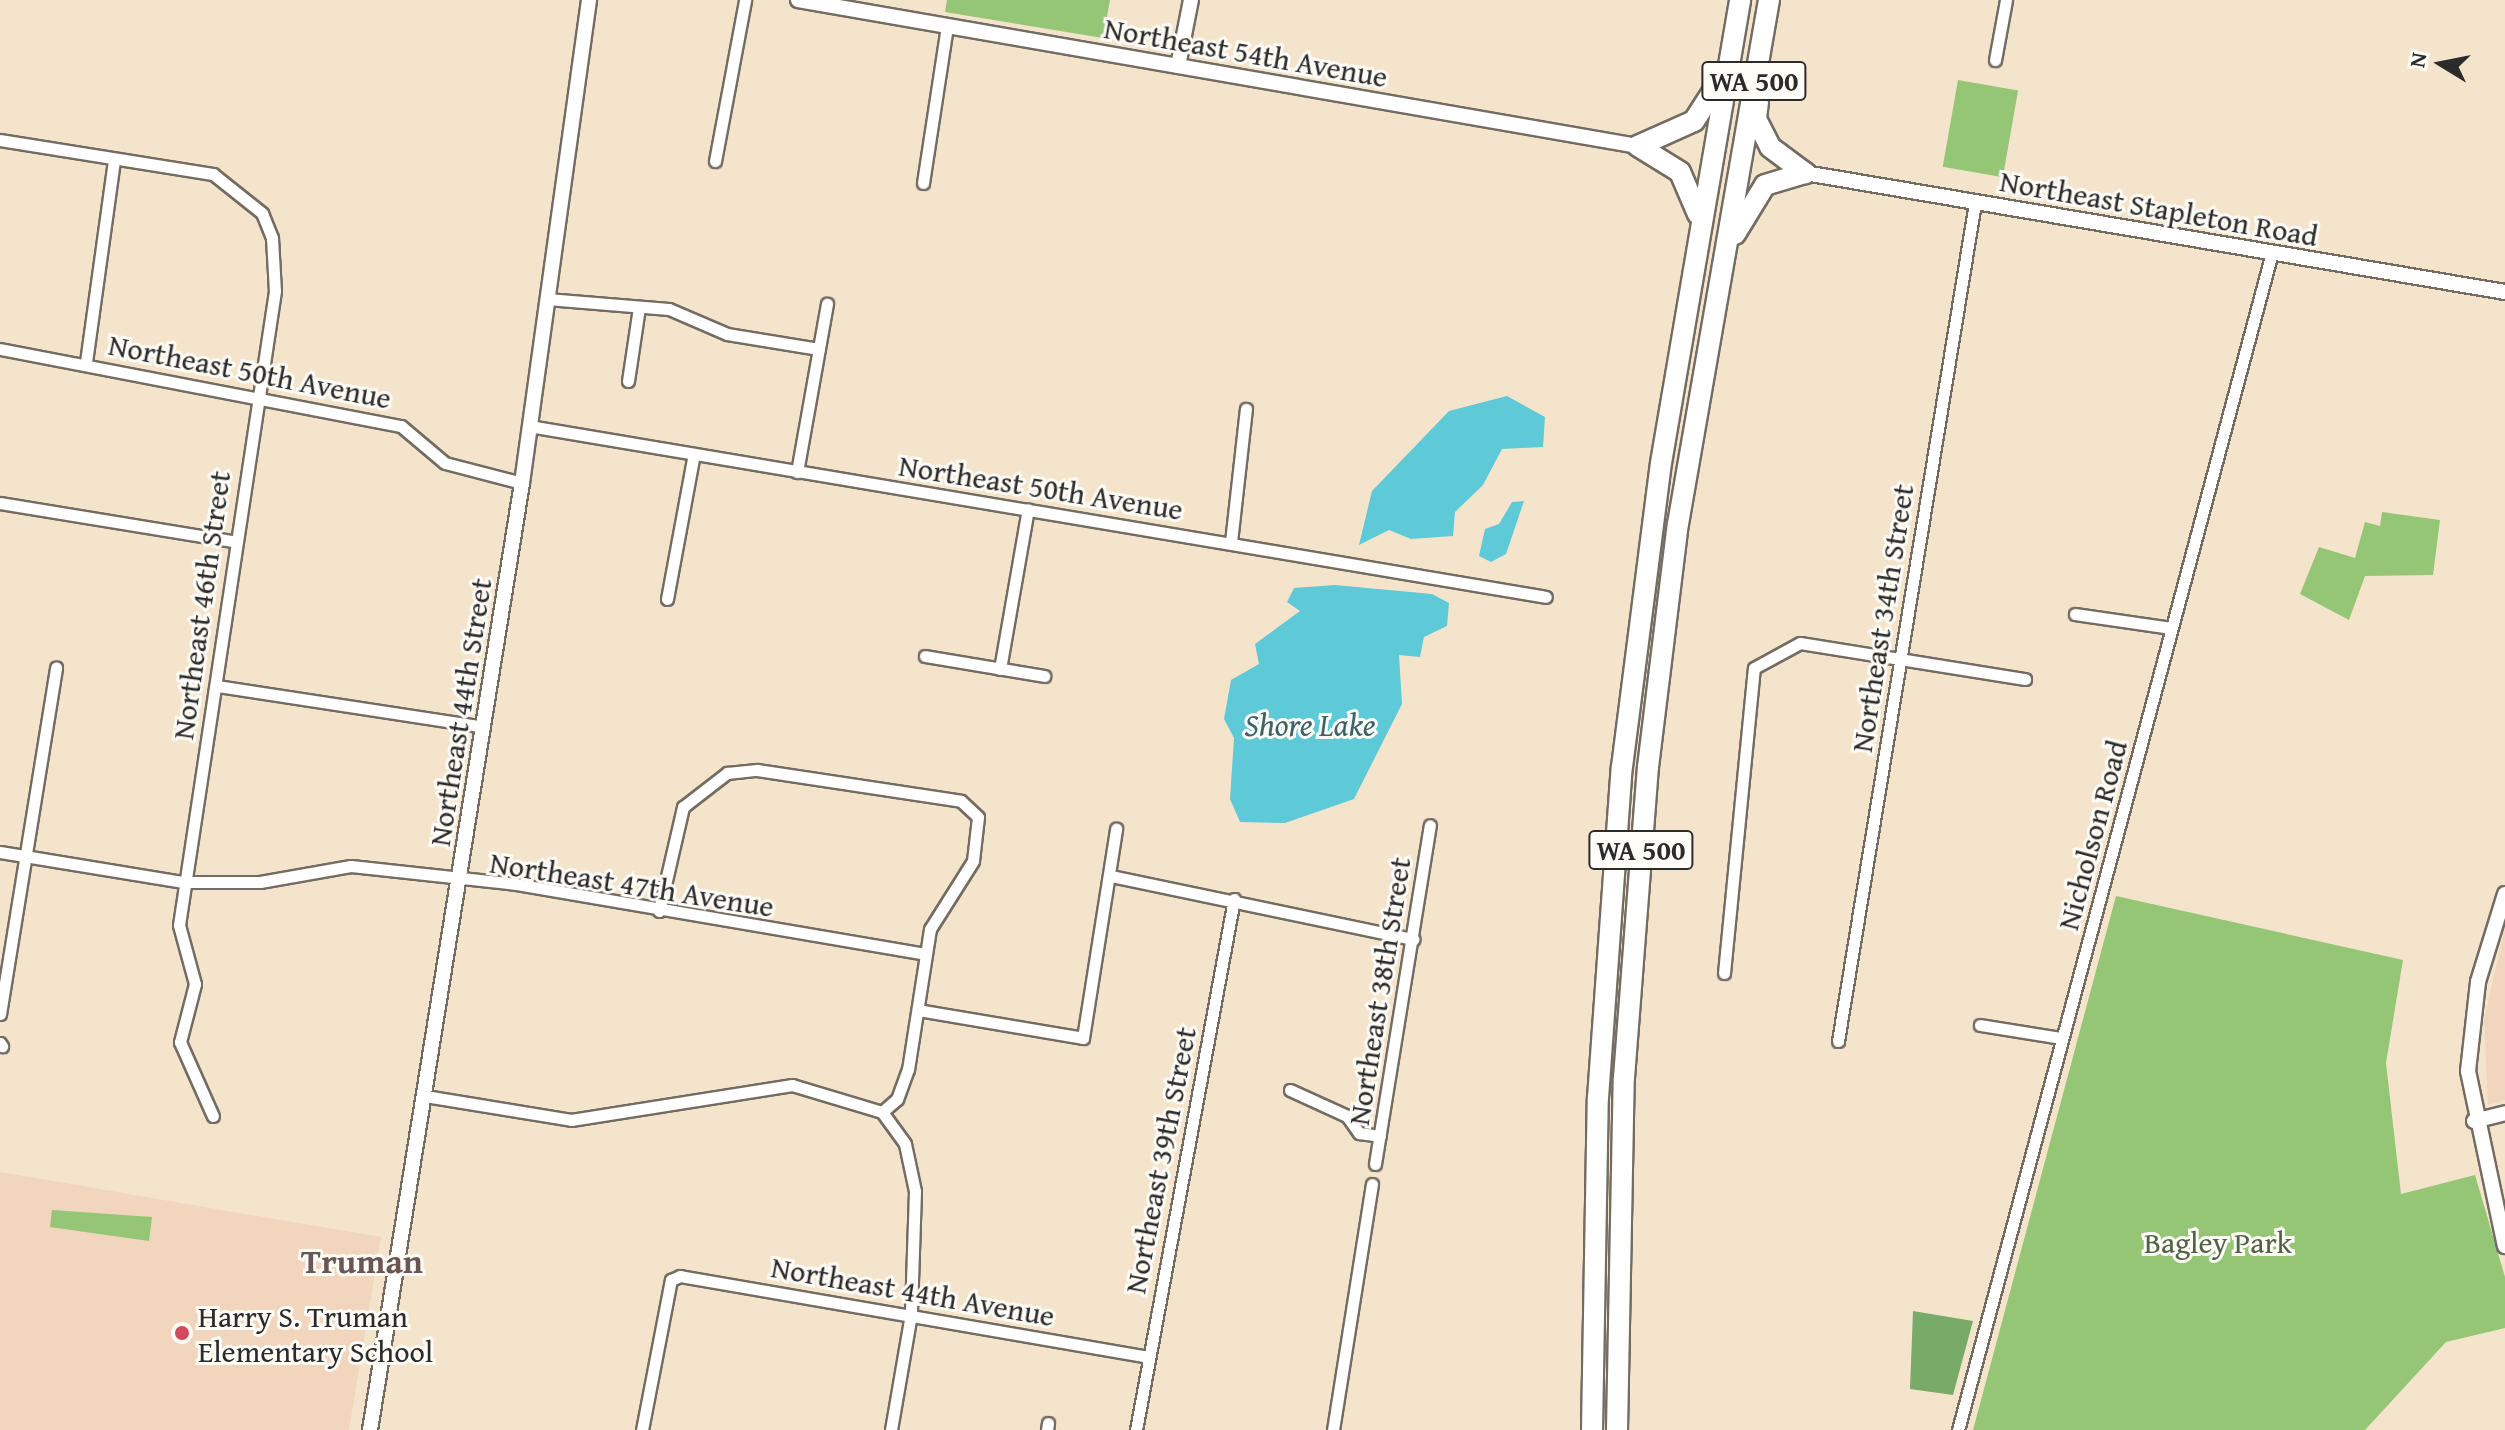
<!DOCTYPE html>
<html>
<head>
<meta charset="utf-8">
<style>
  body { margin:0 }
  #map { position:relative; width:2505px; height:1430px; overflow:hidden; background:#f5e4cc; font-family:"Gentium Book Plus",serif }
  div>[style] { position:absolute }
  .built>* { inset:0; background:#f1d5bd }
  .green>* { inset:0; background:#94c676; transform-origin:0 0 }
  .forest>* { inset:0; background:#77ab67 }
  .water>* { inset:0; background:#5ec9d7 }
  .roads { filter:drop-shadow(2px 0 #726c63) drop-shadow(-2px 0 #726c63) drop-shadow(0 2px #726c63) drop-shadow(0 -2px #726c63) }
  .minor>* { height:11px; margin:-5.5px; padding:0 5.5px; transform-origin:5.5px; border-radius:5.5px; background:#fff }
  .tertiary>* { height:14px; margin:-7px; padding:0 7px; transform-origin:7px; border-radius:7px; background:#fff }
  .motorway>* { height:20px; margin:-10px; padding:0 10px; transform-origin:10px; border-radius:10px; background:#fff }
  .dots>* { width:22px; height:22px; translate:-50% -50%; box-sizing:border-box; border:4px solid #fdfcf7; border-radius:50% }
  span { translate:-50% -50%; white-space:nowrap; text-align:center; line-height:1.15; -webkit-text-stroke:6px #fdfcf7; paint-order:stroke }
  .shield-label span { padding:2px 6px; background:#fdfcf7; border:2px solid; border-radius:6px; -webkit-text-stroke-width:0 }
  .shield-label { font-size:28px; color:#2b2b2b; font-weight:700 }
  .street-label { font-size:30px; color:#2b2b2b }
  .park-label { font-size:30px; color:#506145 }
  .poi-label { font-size:30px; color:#2b2b2b }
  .left { translate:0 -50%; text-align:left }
  .water-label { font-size:32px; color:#3d6267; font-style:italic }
  .quarter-label { font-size:34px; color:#6a5755; font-weight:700 }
  .north { position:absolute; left:2401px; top:24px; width:80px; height:80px; -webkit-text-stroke:6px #fdfcf7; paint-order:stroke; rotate:280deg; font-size:22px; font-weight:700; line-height:32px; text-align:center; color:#2b2b2b }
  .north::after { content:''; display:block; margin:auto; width:28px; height:36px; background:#2b2b2b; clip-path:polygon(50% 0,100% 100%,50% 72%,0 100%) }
</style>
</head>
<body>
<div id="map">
  <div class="built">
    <i style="clip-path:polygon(2505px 927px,2505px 1100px,2488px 1105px,2484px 1020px)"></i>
    <i style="clip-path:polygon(0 1172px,381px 1237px,349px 1430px,0 1430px)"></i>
  </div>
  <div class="green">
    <i style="clip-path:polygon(947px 0,1110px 0,1103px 38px,945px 12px)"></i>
    <i style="left:1958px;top:80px;width:61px;height:88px;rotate:10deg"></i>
    <i style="clip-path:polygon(2382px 512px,2440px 520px,2433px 575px,2365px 576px,2349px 620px,2300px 594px,2319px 547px,2355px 558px,2365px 522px,2380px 526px)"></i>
    <i style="clip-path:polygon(2116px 896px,2403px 960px,2386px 1063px,2401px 1194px,2475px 1175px,2505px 1277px,2505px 1328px,2446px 1342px,2365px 1430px,1973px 1430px)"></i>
    <i style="clip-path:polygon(52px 1210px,152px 1217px,149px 1241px,50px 1227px)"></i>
  </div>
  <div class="forest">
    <i style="clip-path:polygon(1913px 1311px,1973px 1321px,1953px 1395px,1910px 1389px)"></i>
  </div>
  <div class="water">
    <i style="clip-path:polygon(1507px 396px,1545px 417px,1543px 447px,1502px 449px,1483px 485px,1455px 512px,1453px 536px,1411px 539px,1389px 530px,1359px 545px,1372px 491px,1449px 411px)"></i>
    <i style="clip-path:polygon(1524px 501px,1506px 554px,1491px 562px,1479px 556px,1485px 529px,1499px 524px,1512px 502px)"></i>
    <i style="clip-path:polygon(1335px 585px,1432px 594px,1449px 603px,1447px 626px,1424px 637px,1420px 657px,1399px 655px,1402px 704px,1354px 799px,1285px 823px,1240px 822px,1230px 799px,1234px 738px,1224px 719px,1231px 680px,1259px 664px,1255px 644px,1300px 611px,1287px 602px,1294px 588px)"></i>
  </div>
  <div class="roads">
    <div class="minor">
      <i style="left:1995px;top:60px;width:61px;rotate:-79.6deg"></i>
      <i style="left:0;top:140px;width:216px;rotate:9.1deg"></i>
      <i style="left:213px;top:174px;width:63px;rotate:38.5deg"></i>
      <i style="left:262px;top:213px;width:27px;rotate:68deg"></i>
      <i style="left:272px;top:238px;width:53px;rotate:86.8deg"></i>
      <i style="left:275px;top:291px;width:641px;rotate:98.61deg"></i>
      <i style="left:179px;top:925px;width:61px;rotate:74.8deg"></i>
      <i style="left:195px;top:984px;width:60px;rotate:104.5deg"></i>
      <i style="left:180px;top:1042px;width:81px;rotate:66deg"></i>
      <i style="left:715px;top:161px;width:164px;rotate:-79.4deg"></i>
      <i style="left:923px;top:183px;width:159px;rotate:-81.3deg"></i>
      <i style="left:547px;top:299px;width:122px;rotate:4.7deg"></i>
      <i style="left:669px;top:309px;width:63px;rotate:23.3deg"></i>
      <i style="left:727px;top:334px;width:93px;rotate:9.3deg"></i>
      <i style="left:0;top:349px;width:408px;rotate:10.9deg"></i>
      <i style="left:401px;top:426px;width:57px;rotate:40.1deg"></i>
      <i style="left:445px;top:463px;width:80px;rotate:14.6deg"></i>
      <i style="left:86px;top:362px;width:205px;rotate:-82.1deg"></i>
      <i style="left:628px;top:381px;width:75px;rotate:-81.5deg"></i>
      <i style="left:529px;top:426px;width:1031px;rotate:9.54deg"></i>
      <i style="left:797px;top:472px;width:171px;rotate:-79.9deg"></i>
      <i style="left:0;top:503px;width:235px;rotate:9.3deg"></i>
      <i style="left:1231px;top:542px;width:134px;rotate:-83.6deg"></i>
      <i style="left:667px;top:599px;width:147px;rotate:-79.5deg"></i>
      <i style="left:2075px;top:614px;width:97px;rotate:8.3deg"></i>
      <i style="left:925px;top:656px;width:121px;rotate:9.5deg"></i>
      <i style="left:1000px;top:669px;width:162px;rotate:-80.1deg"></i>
      <i style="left:217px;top:686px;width:270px;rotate:8.7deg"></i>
      <i style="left:0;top:852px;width:186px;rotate:9.3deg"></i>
      <i style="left:184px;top:882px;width:76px"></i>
      <i style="left:260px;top:882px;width:92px;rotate:-10deg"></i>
      <i style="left:351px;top:866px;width:166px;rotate:6.2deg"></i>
      <i style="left:516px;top:884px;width:414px;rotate:9.7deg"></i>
      <i style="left:1111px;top:876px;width:309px;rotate:11.8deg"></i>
      <i style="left:659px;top:911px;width:107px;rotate:-77deg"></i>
      <i style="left:683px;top:807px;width:56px;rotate:-37.7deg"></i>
      <i style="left:727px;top:773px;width:30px;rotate:-6deg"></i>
      <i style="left:757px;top:770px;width:206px;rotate:8.6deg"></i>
      <i style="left:961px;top:801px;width:23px;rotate:43deg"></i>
      <i style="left:978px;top:817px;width:44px;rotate:96.5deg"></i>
      <i style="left:973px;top:861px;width:80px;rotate:122.3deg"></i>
      <i style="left:930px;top:929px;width:142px;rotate:98.9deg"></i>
      <i style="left:908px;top:1069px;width:32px;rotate:110deg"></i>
      <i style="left:897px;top:1099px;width:20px;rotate:139deg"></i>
      <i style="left:882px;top:1112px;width:39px;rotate:54deg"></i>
      <i style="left:905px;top:1144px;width:48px;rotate:78deg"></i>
      <i style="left:915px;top:1191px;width:123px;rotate:91.9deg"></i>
      <i style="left:911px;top:1314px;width:118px;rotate:99.8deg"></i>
      <i style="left:1724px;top:973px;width:306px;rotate:-84.4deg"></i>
      <i style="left:1754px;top:668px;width:52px;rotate:-28.5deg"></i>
      <i style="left:1800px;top:643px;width:228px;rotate:9.1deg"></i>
      <i style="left:918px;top:1010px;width:167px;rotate:9.6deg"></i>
      <i style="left:1083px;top:1038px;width:212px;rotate:-81deg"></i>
      <i style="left:0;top:1014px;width:351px;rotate:-80.8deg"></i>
      <i style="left:1980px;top:1025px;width:82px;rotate:9.1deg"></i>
      <i style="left:1838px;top:1041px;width:849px;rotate:-80.72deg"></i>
      <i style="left:0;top:1043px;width:4px;rotate:56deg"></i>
      <i style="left:1290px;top:1090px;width:63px;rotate:24.5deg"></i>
      <i style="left:1347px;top:1116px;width:21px;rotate:55deg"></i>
      <i style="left:1359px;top:1133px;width:21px;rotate:8deg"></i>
      <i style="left:425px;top:1096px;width:148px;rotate:9.3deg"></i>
      <i style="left:571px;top:1120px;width:224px;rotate:-9deg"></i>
      <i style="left:792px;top:1085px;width:94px;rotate:16.7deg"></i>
      <i style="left:1375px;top:1164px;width:343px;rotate:-80.8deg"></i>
      <i style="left:642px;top:1430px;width:153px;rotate:-79.1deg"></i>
      <i style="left:671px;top:1280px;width:10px;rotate:-24deg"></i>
      <i style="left:680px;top:1276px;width:474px;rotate:9.8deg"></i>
      <i style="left:1047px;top:1430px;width:7px;rotate:-82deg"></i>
      <i style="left:1136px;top:1430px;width:540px;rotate:-79.54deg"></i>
      <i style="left:1333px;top:1430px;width:249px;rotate:-81deg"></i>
      <i style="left:1958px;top:1430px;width:1219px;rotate:-75.07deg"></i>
    </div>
    <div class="tertiary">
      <i style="left:798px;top:0;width:853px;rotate:9.86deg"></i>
      <i style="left:1178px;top:66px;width:67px;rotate:-78.9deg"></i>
      <i style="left:1805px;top:173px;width:710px;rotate:9.65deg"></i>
      <i style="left:2505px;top:894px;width:92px;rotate:107.1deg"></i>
      <i style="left:2478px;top:982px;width:90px;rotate:96.4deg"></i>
      <i style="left:2468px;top:1071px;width:179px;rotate:78.1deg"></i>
      <i style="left:2474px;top:1121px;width:32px;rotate:-14deg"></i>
      <i style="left:370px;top:1430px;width:959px;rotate:-80.88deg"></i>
      <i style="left:522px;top:483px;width:488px;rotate:-82.1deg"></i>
    </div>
    <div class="motorway">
      <i style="left:1758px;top:102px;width:17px;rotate:97deg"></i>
      <i style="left:1756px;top:119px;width:31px;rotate:63deg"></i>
      <i style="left:1770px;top:147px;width:44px;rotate:36.6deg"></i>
      <i style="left:1638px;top:146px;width:61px;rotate:-24.1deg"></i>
      <i style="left:1694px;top:121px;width:43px;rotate:-57.4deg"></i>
      <i style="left:1638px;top:146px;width:49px;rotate:31.8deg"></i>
      <i style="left:1680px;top:172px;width:46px;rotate:66.8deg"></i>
      <i style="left:1735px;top:234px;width:57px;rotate:-58.5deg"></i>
      <i style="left:1765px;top:185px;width:42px;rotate:-16.7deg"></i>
      <i style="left:1592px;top:1430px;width:332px;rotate:-89deg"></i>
      <i style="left:1598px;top:1098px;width:332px;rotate:-85.9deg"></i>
      <i style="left:1622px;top:767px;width:306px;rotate:-82.7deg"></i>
      <i style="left:1661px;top:463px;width:470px;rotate:-80.3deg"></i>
      <i style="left:1617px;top:1430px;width:352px;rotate:-88.9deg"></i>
      <i style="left:1624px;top:1078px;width:312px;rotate:-85.6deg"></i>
      <i style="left:1648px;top:767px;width:245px;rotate:-83deg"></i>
      <i style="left:1678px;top:524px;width:532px;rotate:-80.15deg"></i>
    </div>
  </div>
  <div class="dots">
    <i style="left:182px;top:1333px;background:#d1495b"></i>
  </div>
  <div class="shield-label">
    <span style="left:1754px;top:81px">WA 500</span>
    <span style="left:1641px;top:850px">WA 500</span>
  </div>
  <div class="street-label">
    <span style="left:1246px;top:52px;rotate:10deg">Northeast 54th Avenue</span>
    <span style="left:2159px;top:208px;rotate:10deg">Northeast Stapleton Road</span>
    <span style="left:250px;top:371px;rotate:11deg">Northeast 50th Avenue</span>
    <span style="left:1041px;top:487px;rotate:9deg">Northeast 50th Avenue</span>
    <span style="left:201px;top:605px;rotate:-82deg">Northeast 46th Street</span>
    <span style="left:1882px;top:618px;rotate:-81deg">Northeast 34th Street</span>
    <span style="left:460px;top:712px;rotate:-81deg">Northeast 44th Street</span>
    <span style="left:2092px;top:835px;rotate:-75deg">Nicholson Road</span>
    <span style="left:632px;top:884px;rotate:9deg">Northeast 47th Avenue</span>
    <span style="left:1379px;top:991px;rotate:-81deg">Northeast 38th Street</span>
    <span style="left:1160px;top:1160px;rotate:-79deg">Northeast 39th Street</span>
    <span style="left:913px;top:1291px;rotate:10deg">Northeast 44th Avenue</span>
  </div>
  <div class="park-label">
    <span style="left:2218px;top:1242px">Bagley Park</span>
  </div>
  <div class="poi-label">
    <span class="left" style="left:198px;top:1333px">Harry S. Truman<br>Elementary School</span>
  </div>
  <div class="water-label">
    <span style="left:1310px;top:725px">Shore Lake</span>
  </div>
  <div class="quarter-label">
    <span style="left:362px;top:1261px">Truman</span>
  </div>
  <div class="north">N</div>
</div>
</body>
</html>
